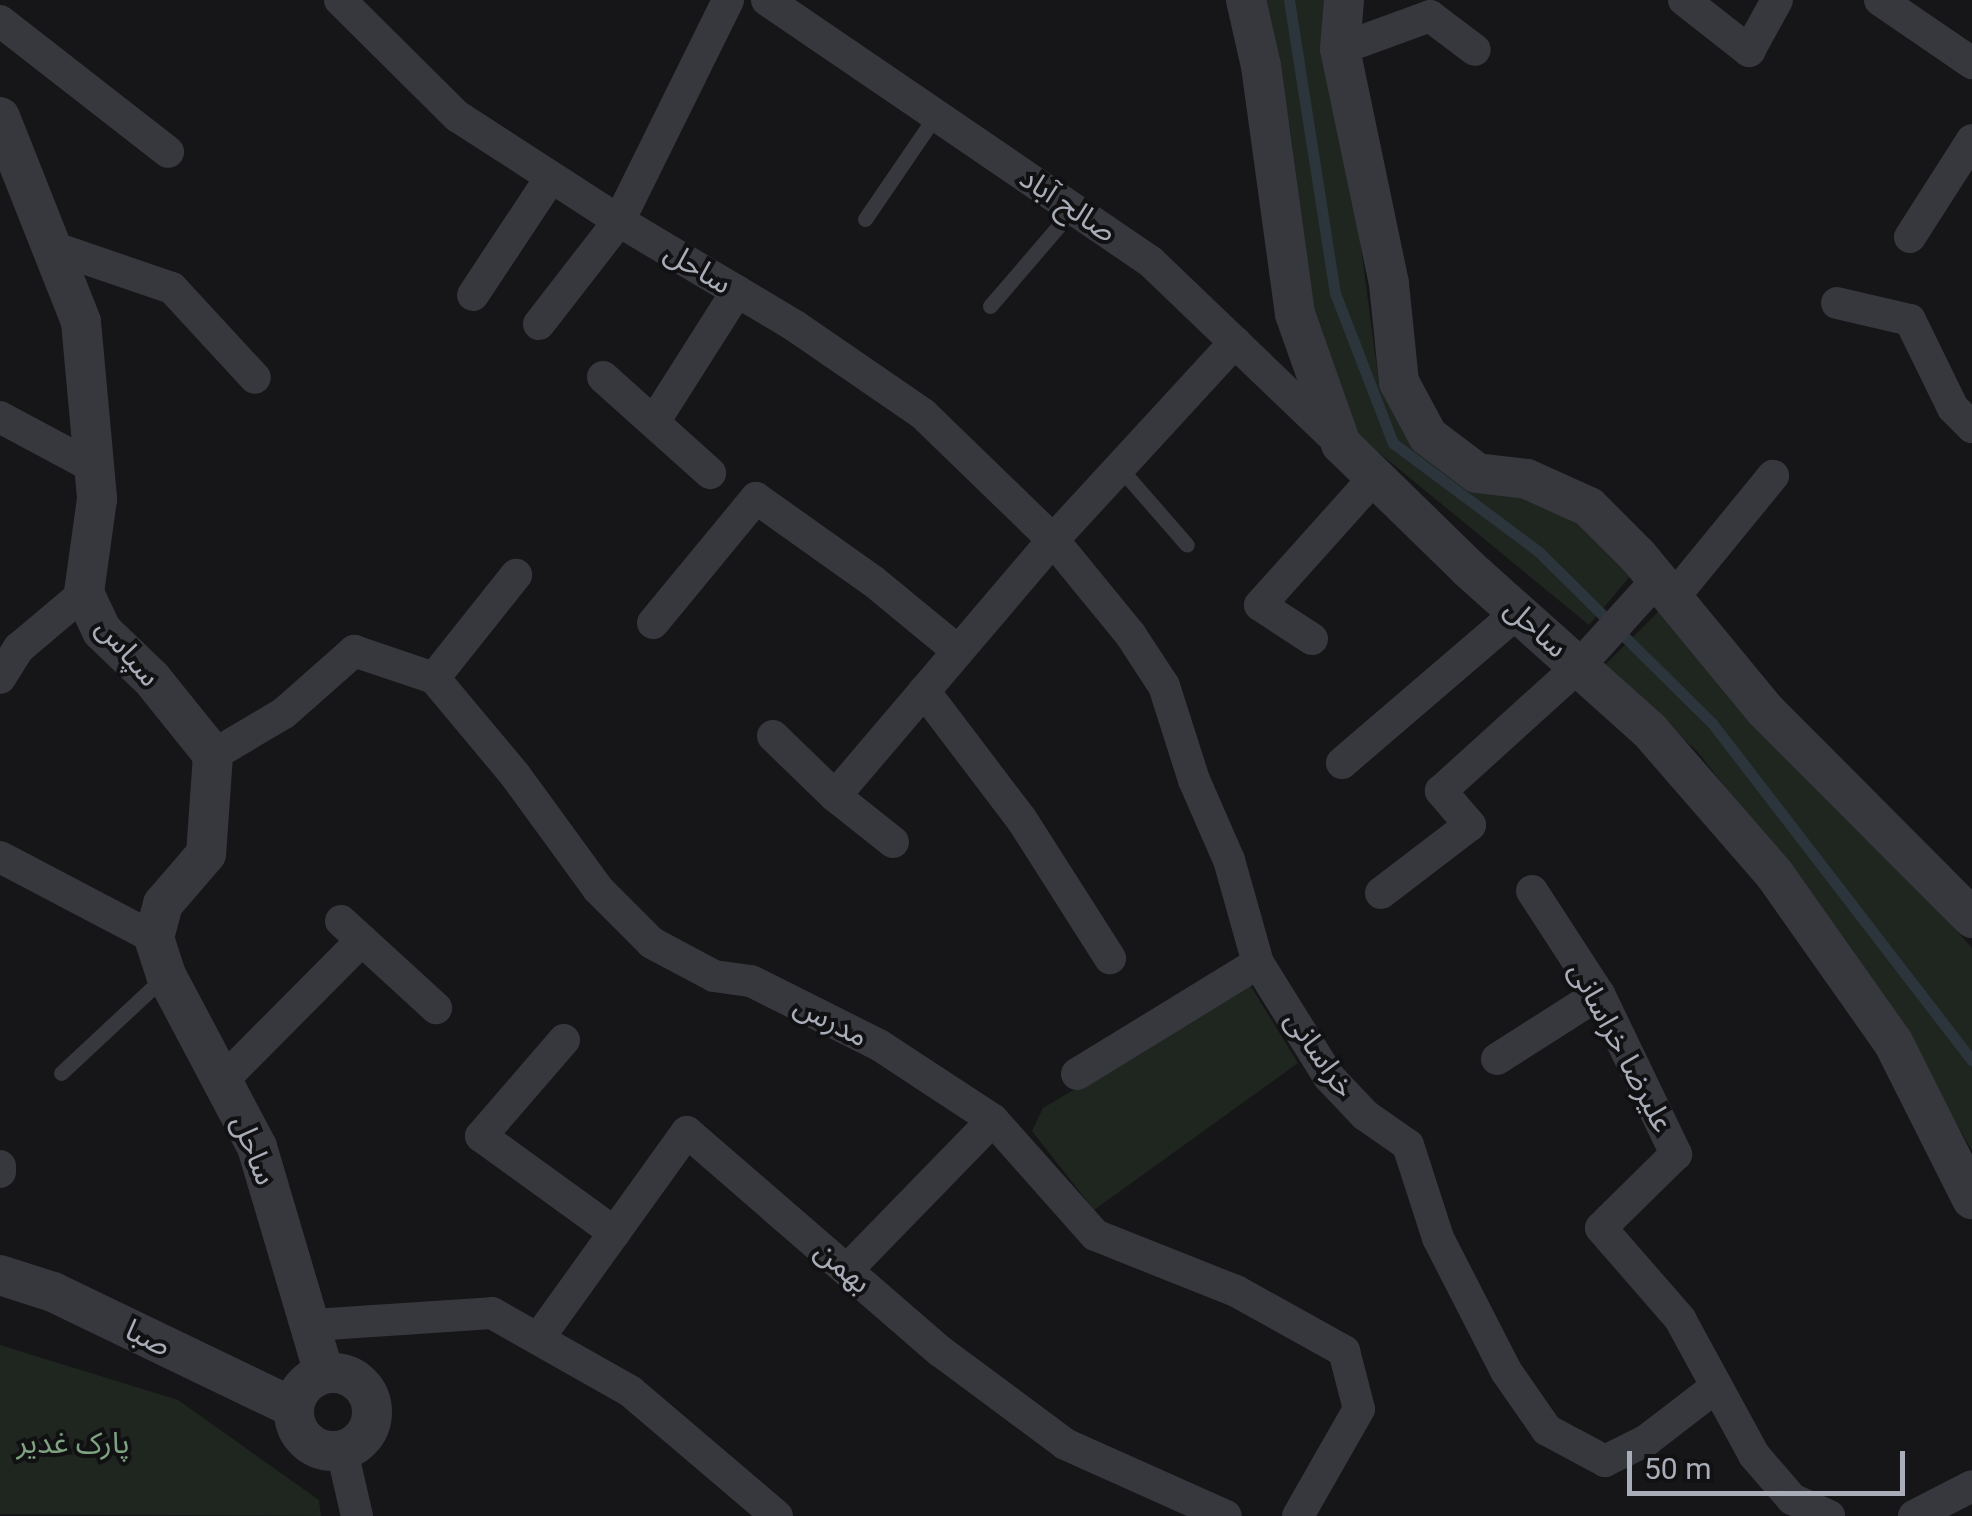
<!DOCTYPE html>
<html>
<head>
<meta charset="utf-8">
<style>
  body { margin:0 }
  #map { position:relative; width:1972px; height:1516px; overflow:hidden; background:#161618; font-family:Roboto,"Noto Sans Arabic",sans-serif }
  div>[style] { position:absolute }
  .green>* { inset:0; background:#1e261f }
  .stream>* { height:11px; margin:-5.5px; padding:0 5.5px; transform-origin:5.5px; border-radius:5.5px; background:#2c353c }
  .service>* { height:15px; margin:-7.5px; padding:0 7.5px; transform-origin:7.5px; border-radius:7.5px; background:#37383d }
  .minor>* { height:32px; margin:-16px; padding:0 16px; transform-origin:16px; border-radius:16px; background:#37383d }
  .tertiary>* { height:40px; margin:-20px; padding:0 20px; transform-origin:20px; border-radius:20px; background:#37383d }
  .tertiary>.ring { margin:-20px; padding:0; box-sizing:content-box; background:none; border:40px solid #37383d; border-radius:50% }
  span { translate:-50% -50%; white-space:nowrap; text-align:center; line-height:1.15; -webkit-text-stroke:8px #111113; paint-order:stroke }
  .street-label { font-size:30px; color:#a8adb8 }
  .park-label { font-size:30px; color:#7fa381 }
  .scale { position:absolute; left:1627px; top:1451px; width:278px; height:45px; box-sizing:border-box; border:5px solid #a8adb8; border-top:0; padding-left:12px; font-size:30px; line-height:35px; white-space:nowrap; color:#a8adb8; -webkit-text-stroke:8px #111113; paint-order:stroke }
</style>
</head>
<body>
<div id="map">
  <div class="green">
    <i style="clip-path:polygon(1264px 0,1328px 0,1379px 383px,1531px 499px,1581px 526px,1631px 575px,1589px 625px,1355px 433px,1314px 312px,1290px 128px)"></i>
    <i style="clip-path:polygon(1663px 607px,1972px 948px,1972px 1151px,1906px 1034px,1825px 914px,1697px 751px,1603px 667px)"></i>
    <i style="clip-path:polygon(1250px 985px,1298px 1063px,1094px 1210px,1032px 1131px,1043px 1108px)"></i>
    <i style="clip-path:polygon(0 1345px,178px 1400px,319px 1500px,321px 1516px,0 1514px)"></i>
  </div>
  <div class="stream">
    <i style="left:1289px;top:0;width:297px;rotate:81.1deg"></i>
    <i style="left:1335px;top:293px;width:161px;rotate:68.9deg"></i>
    <i style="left:1393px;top:443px;width:182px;rotate:36.7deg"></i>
    <i style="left:1539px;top:552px;width:243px;rotate:44.7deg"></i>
    <i style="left:1712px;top:723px;width:426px;rotate:52.4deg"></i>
  </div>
  <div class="service">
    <i style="left:865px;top:219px;width:126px;rotate:-55.7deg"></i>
    <i style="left:990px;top:306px;width:128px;rotate:-49.4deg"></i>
    <i style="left:1119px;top:467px;width:103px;rotate:48.9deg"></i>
    <i style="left:61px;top:1073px;width:139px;rotate:-43deg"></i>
  </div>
  <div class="minor">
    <i style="left:340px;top:0;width:165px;rotate:44.8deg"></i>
    <i style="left:457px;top:116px;width:193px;rotate:32.9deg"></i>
    <i style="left:619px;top:221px;width:205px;rotate:30.8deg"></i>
    <i style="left:795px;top:326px;width:155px;rotate:34.5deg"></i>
    <i style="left:923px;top:414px;width:181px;rotate:44.1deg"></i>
    <i style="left:1053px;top:540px;width:122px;rotate:50.7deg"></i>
    <i style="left:1130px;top:634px;width:62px;rotate:56.8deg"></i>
    <i style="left:1164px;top:686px;width:99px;rotate:72.3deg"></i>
    <i style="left:1194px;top:780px;width:87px;rotate:66.4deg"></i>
    <i style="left:1229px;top:860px;width:107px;rotate:74.3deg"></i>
    <i style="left:1258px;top:963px;width:134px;rotate:58.1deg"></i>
    <i style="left:1329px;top:1077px;width:52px;rotate:46.5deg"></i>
    <i style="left:1365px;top:1115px;width:52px;rotate:34.9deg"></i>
    <i style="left:1408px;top:1145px;width:98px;rotate:72.1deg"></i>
    <i style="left:1438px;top:1238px;width:149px;rotate:62.9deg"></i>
    <i style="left:1506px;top:1371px;width:72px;rotate:55.2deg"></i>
    <i style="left:1547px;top:1430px;width:66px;rotate:28.1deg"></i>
    <i style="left:1605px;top:1461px;width:47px;rotate:-26.6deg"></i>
    <i style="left:1647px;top:1440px;width:88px;rotate:-37.6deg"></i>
    <i style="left:767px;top:0;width:465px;rotate:34.3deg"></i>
    <i style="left:1151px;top:262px;width:263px;rotate:43.8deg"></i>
    <i style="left:1684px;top:0;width:83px;rotate:38.1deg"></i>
    <i style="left:1749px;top:51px;width:58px;rotate:-61.2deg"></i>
    <i style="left:1880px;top:0;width:112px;rotate:34.4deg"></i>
    <i style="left:0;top:21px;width:213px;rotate:37.9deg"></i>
    <i style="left:1340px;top:49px;width:96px;rotate:-20.1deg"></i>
    <i style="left:1430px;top:16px;width:56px;rotate:37.1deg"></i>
    <i style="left:1910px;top:237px;width:115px;rotate:-57.4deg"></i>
    <i style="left:52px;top:247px;width:127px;rotate:18.9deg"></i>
    <i style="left:172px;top:288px;width:122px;rotate:47.3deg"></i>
    <i style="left:473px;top:295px;width:141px;rotate:-56.5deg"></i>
    <i style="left:1837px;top:303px;width:75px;rotate:13.1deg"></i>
    <i style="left:1910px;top:320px;width:98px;rotate:64deg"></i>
    <i style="left:1953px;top:408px;width:27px;rotate:45deg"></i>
    <i style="left:539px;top:324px;width:130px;rotate:-52.2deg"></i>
    <i style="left:619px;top:221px;width:246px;rotate:-63.7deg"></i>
    <i style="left:603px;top:377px;width:144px;rotate:41.9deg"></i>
    <i style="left:0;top:417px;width:108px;rotate:28.2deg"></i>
    <i style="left:654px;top:422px;width:155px;rotate:-57.6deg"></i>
    <i style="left:1673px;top:598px;width:158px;rotate:-50.7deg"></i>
    <i style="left:653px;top:623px;width:162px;rotate:-50.5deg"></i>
    <i style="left:756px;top:498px;width:143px;rotate:35.4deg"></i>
    <i style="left:873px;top:581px;width:110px;rotate:39.5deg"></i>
    <i style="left:1312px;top:639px;width:62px;rotate:-146.8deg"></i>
    <i style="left:1260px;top:605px;width:172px;rotate:-48.1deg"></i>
    <i style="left:0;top:678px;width:36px;rotate:-58deg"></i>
    <i style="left:19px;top:648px;width:85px;rotate:-40.2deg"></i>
    <i style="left:434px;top:678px;width:132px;rotate:-51.5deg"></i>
    <i style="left:924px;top:691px;width:162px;rotate:52.8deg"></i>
    <i style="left:1022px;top:820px;width:164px;rotate:57.5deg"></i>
    <i style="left:773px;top:736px;width:86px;rotate:44.1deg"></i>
    <i style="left:835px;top:796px;width:74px;rotate:38.4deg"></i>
    <i style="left:213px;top:755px;width:82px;rotate:-30.6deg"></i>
    <i style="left:284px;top:713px;width:94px;rotate:-41.5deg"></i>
    <i style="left:354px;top:651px;width:84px;rotate:18.6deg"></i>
    <i style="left:434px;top:678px;width:126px;rotate:50.1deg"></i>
    <i style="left:515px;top:775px;width:141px;rotate:53.9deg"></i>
    <i style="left:598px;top:889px;width:76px;rotate:45deg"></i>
    <i style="left:652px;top:943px;width:70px;rotate:28deg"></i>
    <i style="left:714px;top:976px;width:37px;rotate:8deg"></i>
    <i style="left:751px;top:981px;width:143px;rotate:26.6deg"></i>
    <i style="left:879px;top:1045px;width:136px;rotate:33.3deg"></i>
    <i style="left:993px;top:1120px;width:154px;rotate:48.4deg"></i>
    <i style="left:1095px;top:1235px;width:152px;rotate:21.7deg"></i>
    <i style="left:1236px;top:1291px;width:124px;rotate:29.1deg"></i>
    <i style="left:1344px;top:1351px;width:60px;rotate:75.5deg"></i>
    <i style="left:1359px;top:1409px;width:123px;rotate:119.7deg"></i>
    <i style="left:1342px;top:763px;width:232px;rotate:-40.6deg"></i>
    <i style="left:835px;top:796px;width:336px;rotate:-49.6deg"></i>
    <i style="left:1053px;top:540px;width:269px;rotate:-47.4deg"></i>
    <i style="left:0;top:857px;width:174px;rotate:27.7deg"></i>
    <i style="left:1532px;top:891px;width:123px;rotate:57deg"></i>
    <i style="left:1599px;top:994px;width:178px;rotate:64.3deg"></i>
    <i style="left:1676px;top:1154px;width:105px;rotate:135.4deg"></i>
    <i style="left:1601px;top:1228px;width:121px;rotate:49deg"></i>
    <i style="left:1680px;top:1319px;width:155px;rotate:61.4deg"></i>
    <i style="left:1754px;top:1455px;width:58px;rotate:49.2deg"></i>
    <i style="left:1792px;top:1499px;width:41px;rotate:24.7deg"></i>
    <i style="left:1381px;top:893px;width:112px;rotate:-37.4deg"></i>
    <i style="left:1470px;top:825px;width:45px;rotate:-130.5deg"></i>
    <i style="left:1441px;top:791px;width:186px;rotate:-42.2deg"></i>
    <i style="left:1579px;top:666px;width:118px;rotate:-47.8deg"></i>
    <i style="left:341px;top:921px;width:129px;rotate:42.5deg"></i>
    <i style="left:564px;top:1040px;width:127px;rotate:130.8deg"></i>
    <i style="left:481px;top:1136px;width:165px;rotate:35.9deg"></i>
    <i style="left:1497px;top:1059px;width:121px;rotate:-32.5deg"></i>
    <i style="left:1077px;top:1074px;width:212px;rotate:-31.5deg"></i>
    <i style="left:223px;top:1080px;width:197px;rotate:-45.2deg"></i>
    <i style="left:0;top:1166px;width:6px;rotate:90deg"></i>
    <i style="left:847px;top:1270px;width:209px;rotate:-45.8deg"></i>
    <i style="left:313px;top:1325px;width:179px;rotate:-3.8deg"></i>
    <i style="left:492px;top:1313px;width:159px;rotate:29.5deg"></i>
    <i style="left:630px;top:1391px;width:193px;rotate:40.4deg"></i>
    <i style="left:538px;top:1339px;width:255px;rotate:-54.3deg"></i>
    <i style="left:687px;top:1132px;width:335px;rotate:40.9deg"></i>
    <i style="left:940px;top:1351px;width:156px;rotate:36.6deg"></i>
    <i style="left:1065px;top:1444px;width:176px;rotate:24.1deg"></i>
    <i style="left:342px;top:1451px;width:67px;rotate:77deg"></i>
    <i style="left:1914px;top:1516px;width:65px;rotate:-27.3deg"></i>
  </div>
  <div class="tertiary">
    <i style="left:1246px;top:0;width:68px;rotate:77.2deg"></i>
    <i style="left:1261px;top:66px;width:250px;rotate:82.2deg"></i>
    <i style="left:1295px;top:314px;width:138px;rotate:70.5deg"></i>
    <i style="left:1341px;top:444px;width:179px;rotate:44.3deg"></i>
    <i style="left:1469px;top:569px;width:243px;rotate:41.8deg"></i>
    <i style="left:1650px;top:731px;width:191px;rotate:49deg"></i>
    <i style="left:1775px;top:875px;width:204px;rotate:54.8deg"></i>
    <i style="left:1893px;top:1042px;width:176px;rotate:63.3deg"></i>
    <i style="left:1344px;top:0;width:49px;rotate:94.7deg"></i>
    <i style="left:1340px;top:49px;width:240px;rotate:78.2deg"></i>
    <i style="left:1389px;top:284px;width:99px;rotate:84.2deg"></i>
    <i style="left:1399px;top:382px;width:61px;rotate:61.8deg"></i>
    <i style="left:1428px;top:436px;width:61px;rotate:37.1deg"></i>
    <i style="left:1477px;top:473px;width:50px;rotate:6.8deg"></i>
    <i style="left:1527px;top:479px;width:68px;rotate:24.3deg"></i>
    <i style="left:1589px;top:507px;width:69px;rotate:45deg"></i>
    <i style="left:1638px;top:556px;width:198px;rotate:50.5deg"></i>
    <i style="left:1764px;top:709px;width:295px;rotate:45.1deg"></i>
    <i style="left:0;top:117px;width:220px;rotate:68.4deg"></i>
    <i style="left:81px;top:322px;width:178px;rotate:84.8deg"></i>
    <i style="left:97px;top:499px;width:95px;rotate:97.9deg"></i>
    <i style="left:84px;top:593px;width:42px;rotate:64.7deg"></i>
    <i style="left:102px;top:631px;width:69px;rotate:43.8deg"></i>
    <i style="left:152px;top:679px;width:97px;rotate:51.2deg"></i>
    <i style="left:213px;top:755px;width:99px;rotate:94deg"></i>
    <i style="left:206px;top:854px;width:66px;rotate:130.7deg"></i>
    <i style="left:163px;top:904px;width:35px;rotate:105deg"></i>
    <i style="left:154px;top:938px;width:39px;rotate:72deg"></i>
    <i style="left:166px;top:975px;width:195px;rotate:62.1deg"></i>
    <i style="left:257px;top:1147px;width:236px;rotate:73.5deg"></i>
    <i style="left:0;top:1275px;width:56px;rotate:17.8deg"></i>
    <i style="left:53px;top:1292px;width:267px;rotate:25.7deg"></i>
    <i class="ring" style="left:294px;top:1373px;width:38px;height:38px"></i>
  </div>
  <div class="street-label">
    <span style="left:1068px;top:205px;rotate:34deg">صالح آباد</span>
    <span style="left:698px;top:268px;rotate:31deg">ساحل</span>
    <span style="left:1536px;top:628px;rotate:42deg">ساحل</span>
    <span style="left:128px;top:652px;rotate:49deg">سپاس</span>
    <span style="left:831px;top:1021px;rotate:27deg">مدرس</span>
    <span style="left:1621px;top:1047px;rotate:62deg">علیرضا خراسانی</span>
    <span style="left:1320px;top:1054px;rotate:55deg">خراسانی</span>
    <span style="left:254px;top:1150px;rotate:68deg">ساحل</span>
    <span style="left:843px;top:1267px;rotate:41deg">بهمن</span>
    <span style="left:148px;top:1338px;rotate:26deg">صبا</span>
  </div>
  <div class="park-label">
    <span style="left:73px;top:1443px">پارک غدیر</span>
  </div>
  <div class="scale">50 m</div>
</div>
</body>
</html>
